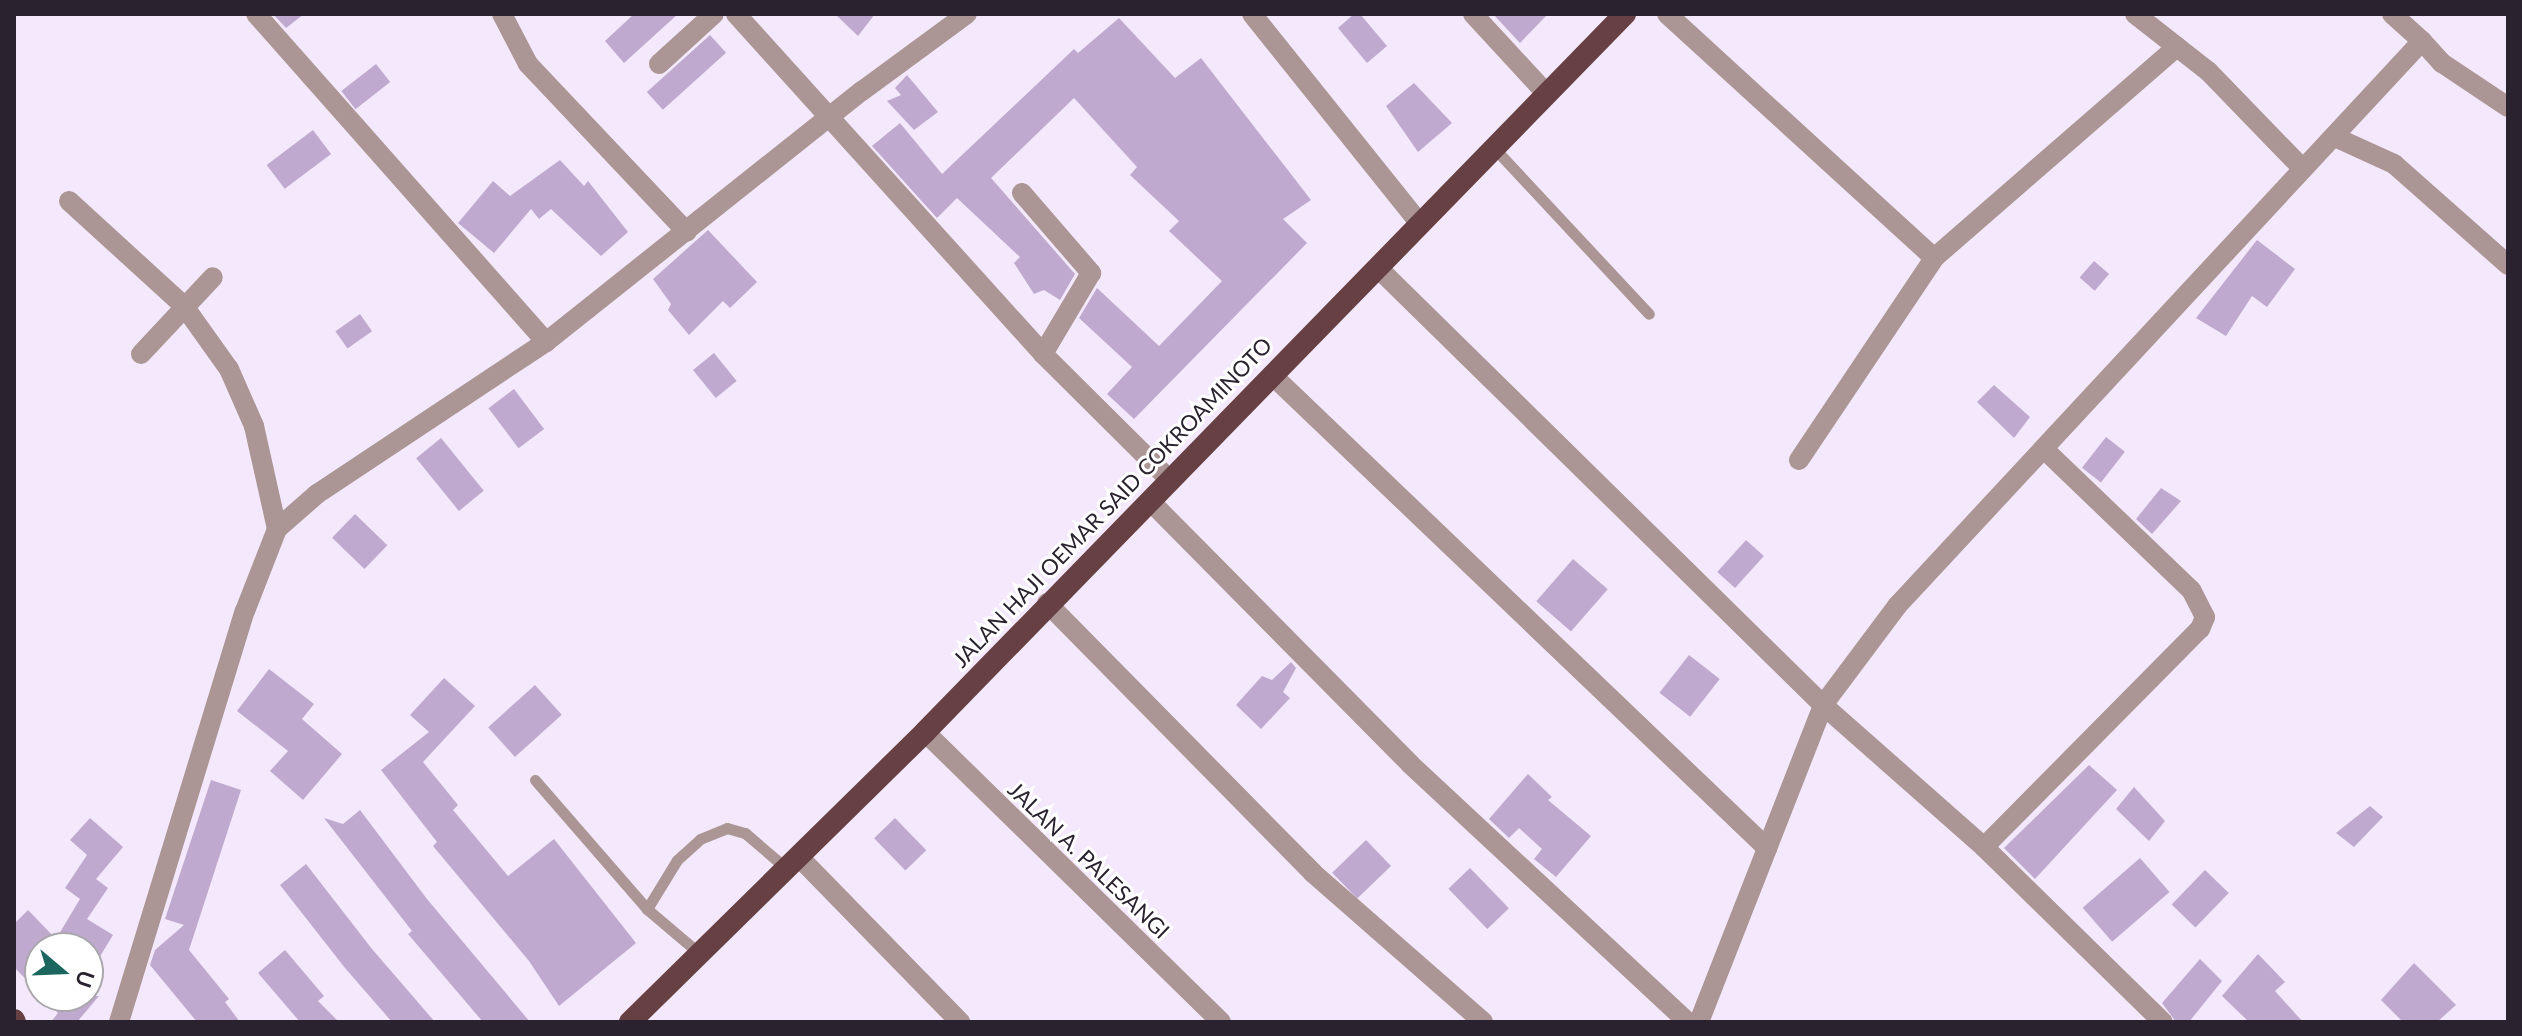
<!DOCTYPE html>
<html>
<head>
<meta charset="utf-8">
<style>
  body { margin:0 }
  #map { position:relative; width:2522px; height:1036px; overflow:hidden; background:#f4e9fc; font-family:Lato,sans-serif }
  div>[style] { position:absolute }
  .building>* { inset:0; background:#bfa9ce; transform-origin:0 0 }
  .service>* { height:11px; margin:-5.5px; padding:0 5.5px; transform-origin:5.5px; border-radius:5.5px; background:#ab9595 }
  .minor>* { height:20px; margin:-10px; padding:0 10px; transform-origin:10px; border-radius:10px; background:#ab9595 }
  .trunk>* { height:22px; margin:-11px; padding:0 11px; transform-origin:11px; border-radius:11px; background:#664042 }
  span { translate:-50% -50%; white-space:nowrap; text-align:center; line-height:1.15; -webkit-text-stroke:6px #fff; paint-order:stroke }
  .street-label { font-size:22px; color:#2a232f }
  .frame { position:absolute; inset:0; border:16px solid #2a232f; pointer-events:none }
  .north { position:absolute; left:24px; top:932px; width:80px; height:80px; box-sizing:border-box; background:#fff; border:2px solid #aaa7ac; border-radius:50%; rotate:109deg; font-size:22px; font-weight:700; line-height:32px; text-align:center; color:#2a232f }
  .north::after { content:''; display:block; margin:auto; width:28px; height:36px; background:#1b665e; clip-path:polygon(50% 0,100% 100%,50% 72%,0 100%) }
</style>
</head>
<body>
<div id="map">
  <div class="building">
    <i style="clip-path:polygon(273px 14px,304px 14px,286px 28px)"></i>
    <i style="clip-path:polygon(634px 14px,678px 14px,624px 63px,605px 41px)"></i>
    <i style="clip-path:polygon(835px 14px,875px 14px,858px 36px)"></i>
    <i style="clip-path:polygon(1354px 14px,1360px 14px,1387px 46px,1367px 63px,1338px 28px)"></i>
    <i style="clip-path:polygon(1493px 14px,1548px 14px,1520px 43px)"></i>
    <i style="clip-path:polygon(1119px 18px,1175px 78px,1201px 58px,1311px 200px,1283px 219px,1307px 243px,1134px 419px,1107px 394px,1132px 367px,1079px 318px,1097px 288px,1159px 346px,1222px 281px,1169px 231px,1179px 221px,1130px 175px,1137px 167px,1074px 98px,991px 178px,1075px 274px,1060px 300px,1044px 290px,1034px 294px,1014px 263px,1020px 257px,957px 198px,937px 218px,872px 146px,900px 123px,942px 174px,1074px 49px,1078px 53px)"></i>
    <i style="left:710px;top:35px;width:24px;height:85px;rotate:48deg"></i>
    <i style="left:376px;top:64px;width:23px;height:44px;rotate:52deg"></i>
    <i style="clip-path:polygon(907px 75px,938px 112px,914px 130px,887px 101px,901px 95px,895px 88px)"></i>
    <i style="clip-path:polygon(1414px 83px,1452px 123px,1418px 152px,1386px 106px)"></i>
    <i style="left:313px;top:130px;width:30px;height:58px;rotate:53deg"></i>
    <i style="clip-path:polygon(560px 160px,584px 186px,588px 181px,628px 232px,601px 256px,551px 209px,539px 219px,531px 209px,494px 253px,458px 223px,493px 181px,510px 196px)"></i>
    <i style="clip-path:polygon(708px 230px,757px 282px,730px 308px,723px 301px,689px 335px,668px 310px,671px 304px,653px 279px)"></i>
    <i style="clip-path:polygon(2257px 240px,2295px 269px,2267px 307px,2252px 296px,2226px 336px,2196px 318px)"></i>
    <i style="left:2094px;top:261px;width:20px;height:22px;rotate:41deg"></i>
    <i style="left:360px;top:314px;width:21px;height:30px;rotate:55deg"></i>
    <i style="left:714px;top:353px;width:36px;height:27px;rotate:51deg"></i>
    <i style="clip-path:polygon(1994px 385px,2030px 417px,2014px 438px,1977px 402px)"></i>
    <i style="left:514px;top:389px;width:50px;height:32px;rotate:53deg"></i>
    <i style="left:2106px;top:437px;width:24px;height:39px;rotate:38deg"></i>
    <i style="left:441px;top:438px;width:68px;height:32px;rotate:51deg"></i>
    <i style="clip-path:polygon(2161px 488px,2181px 501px,2152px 534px,2136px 519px)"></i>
    <i style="left:355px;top:514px;width:45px;height:33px;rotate:44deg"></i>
    <i style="left:1746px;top:540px;width:24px;height:43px;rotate:42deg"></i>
    <i style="left:1573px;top:559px;width:46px;height:56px;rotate:41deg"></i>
    <i style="left:1689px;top:655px;width:39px;height:48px;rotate:38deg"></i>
    <i style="clip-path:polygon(1291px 662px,1296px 668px,1283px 692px,1290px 698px,1261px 729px,1236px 705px,1262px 676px,1272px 680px)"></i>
    <i style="clip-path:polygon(269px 669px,314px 704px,302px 719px,342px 754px,303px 800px,270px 771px,288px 751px,237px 711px)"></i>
    <i style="clip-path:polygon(444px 678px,475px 706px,423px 762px,458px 805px,453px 810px,508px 876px,554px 839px,636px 943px,559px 1006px,529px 961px,433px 846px,437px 842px,381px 770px,429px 732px,410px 715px)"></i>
    <i style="left:535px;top:685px;width:40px;height:63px;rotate:48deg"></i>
    <i style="clip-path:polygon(2089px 765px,2117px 790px,2035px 879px,2004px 848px)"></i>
    <i style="clip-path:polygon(1528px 774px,1552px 797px,1548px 800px,1591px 836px,1556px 877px,1534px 859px,1542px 849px,1519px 828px,1509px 838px,1489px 819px)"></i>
    <i style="clip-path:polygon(211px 780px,241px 790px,189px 950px,229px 999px,225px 1002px,240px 1022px,197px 1022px,150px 965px,155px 950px,184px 925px,165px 919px)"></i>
    <i style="clip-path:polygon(2134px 787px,2165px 821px,2149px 841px,2116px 809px)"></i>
    <i style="clip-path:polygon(2370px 806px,2383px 817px,2354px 847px,2336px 833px)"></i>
    <i style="clip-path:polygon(360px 810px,427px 899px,530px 1022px,483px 1022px,408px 934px,412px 931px,324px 818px,343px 824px)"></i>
    <i style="clip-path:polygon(90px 818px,123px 847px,96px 879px,108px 888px,87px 919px,113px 935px,99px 958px,88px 948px,40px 948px,40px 994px,14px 967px,14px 924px,28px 910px,56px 939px,80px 899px,65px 888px,87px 855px,70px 840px)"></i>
    <i style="left:895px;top:818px;width:45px;height:29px;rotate:46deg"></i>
    <i style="left:1366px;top:840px;width:36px;height:47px;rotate:46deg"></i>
    <i style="left:2140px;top:858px;width:45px;height:76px;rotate:49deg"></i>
    <i style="clip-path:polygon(306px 864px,372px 949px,435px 1022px,392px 1022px,345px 968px,280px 885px)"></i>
    <i style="left:1470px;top:868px;width:56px;height:30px;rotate:46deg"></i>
    <i style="left:2205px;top:870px;width:33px;height:48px;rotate:44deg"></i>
    <i style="clip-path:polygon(285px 950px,324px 996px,318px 1001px,339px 1022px,300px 1022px,258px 973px)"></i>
    <i style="clip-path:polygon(2258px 954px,2285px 982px,2275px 991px,2303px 1022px,2249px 1022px,2222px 996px)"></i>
    <i style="clip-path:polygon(2200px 959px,2222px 981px,2189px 1022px,2176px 1022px,2162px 1003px)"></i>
    <i style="clip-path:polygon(2414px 963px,2456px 1005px,2437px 1022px,2403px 1022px,2381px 1000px)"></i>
    <i style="clip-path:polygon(42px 996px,99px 996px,77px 1022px,51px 1022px,58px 1013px)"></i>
  </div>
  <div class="service">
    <i style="left:1496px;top:150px;width:224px;rotate:47deg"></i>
    <i style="left:535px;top:780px;width:171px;rotate:49deg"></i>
    <i style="left:700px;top:954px;width:70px;rotate:-139.7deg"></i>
    <i style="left:647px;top:909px;width:57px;rotate:-58.5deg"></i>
    <i style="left:677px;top:860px;width:31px;rotate:-42deg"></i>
    <i style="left:700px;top:839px;width:29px;rotate:-22deg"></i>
    <i style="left:727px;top:828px;width:19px;rotate:16deg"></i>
    <i style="left:745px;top:833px;width:55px;rotate:40.6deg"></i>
  </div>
  <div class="minor">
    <i style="left:256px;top:14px;width:438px;rotate:48.5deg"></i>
    <i style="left:502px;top:14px;width:56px;rotate:62.5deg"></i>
    <i style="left:528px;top:64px;width:231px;rotate:46.6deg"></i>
    <i style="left:736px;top:14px;width:458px;rotate:47.9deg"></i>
    <i style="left:1043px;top:354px;width:180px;rotate:44.8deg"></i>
    <i style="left:1252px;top:14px;width:269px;rotate:51.3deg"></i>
    <i style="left:1473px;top:14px;width:108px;rotate:47.3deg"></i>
    <i style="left:1667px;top:14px;width:362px;rotate:42.4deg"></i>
    <i style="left:2135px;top:14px;width:93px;rotate:38deg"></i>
    <i style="left:2208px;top:71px;width:134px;rotate:45.9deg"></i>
    <i style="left:2392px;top:14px;width:40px;rotate:42deg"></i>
    <i style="left:659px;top:64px;width:74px;rotate:-42.3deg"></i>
    <i style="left:2337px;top:138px;width:63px;rotate:24.5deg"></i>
    <i style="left:2394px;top:164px;width:152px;rotate:41.5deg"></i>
    <i style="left:1022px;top:193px;width:106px;rotate:49.2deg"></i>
    <i style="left:1091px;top:273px;width:94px;rotate:120.7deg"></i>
    <i style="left:69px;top:201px;width:156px;rotate:42.4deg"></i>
    <i style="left:184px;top:306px;width:77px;rotate:54.5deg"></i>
    <i style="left:229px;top:369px;width:62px;rotate:66.3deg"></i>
    <i style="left:254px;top:426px;width:106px;rotate:77.4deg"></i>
    <i style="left:1378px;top:268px;width:624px;rotate:44.48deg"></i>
    <i style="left:1823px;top:705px;width:215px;rotate:41.4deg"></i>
    <i style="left:1984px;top:847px;width:250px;rotate:44.4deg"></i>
    <i style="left:141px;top:354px;width:105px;rotate:-46.9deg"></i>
    <i style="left:1272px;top:375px;width:685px;rotate:43.7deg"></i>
    <i style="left:1799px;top:460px;width:243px;rotate:-56.2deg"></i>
    <i style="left:1934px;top:258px;width:322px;rotate:-41deg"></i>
    <i style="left:1151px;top:502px;width:368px;rotate:45.3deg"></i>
    <i style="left:1410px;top:764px;width:379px;rotate:42.9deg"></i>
    <i style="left:1047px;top:603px;width:379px;rotate:45.4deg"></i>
    <i style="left:1313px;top:873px;width:226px;rotate:41.2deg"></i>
    <i style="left:925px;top:732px;width:414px;rotate:44.4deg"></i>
    <i style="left:1984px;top:847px;width:307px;rotate:-45.3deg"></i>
    <i style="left:2200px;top:629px;width:13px;rotate:-67deg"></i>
    <i style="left:2205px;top:617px;width:30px;rotate:-117deg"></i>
    <i style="left:2191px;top:590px;width:201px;rotate:-136.2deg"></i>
    <i style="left:799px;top:857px;width:231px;rotate:45.7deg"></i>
    <i style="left:119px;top:1022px;width:430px;rotate:-73deg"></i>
    <i style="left:245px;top:611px;width:88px;rotate:-68.7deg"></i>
    <i style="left:277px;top:529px;width:53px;rotate:-41.2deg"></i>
    <i style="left:317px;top:494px;width:275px;rotate:-33.6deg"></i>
    <i style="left:546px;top:342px;width:404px;rotate:-38.5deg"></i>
    <i style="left:862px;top:91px;width:130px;rotate:-36.3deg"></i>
    <i style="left:1699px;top:1022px;width:340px;rotate:-68.6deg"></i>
    <i style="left:1823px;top:705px;width:124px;rotate:-53.2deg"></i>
    <i style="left:1897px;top:606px;width:771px;rotate:-47.1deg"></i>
    <i style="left:2422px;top:41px;width:30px;rotate:48deg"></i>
    <i style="left:2442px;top:63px;width:79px;rotate:33.7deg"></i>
  </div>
  <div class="trunk">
    <i style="left:14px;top:1020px;width:2px;rotate:63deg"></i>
    <i style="left:630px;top:1022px;width:414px;rotate:-44.5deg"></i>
    <i style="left:925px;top:732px;width:1003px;rotate:-45.73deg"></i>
  </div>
  <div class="street-label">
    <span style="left:1112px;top:502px;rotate:-46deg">JALAN HAJI OEMAR SAID COKROAMINOTO</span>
    <span style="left:1089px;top:860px;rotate:44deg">JALAN A. PALESANGI</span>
  </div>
  <div class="frame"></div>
  <div class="north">U</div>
</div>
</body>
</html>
